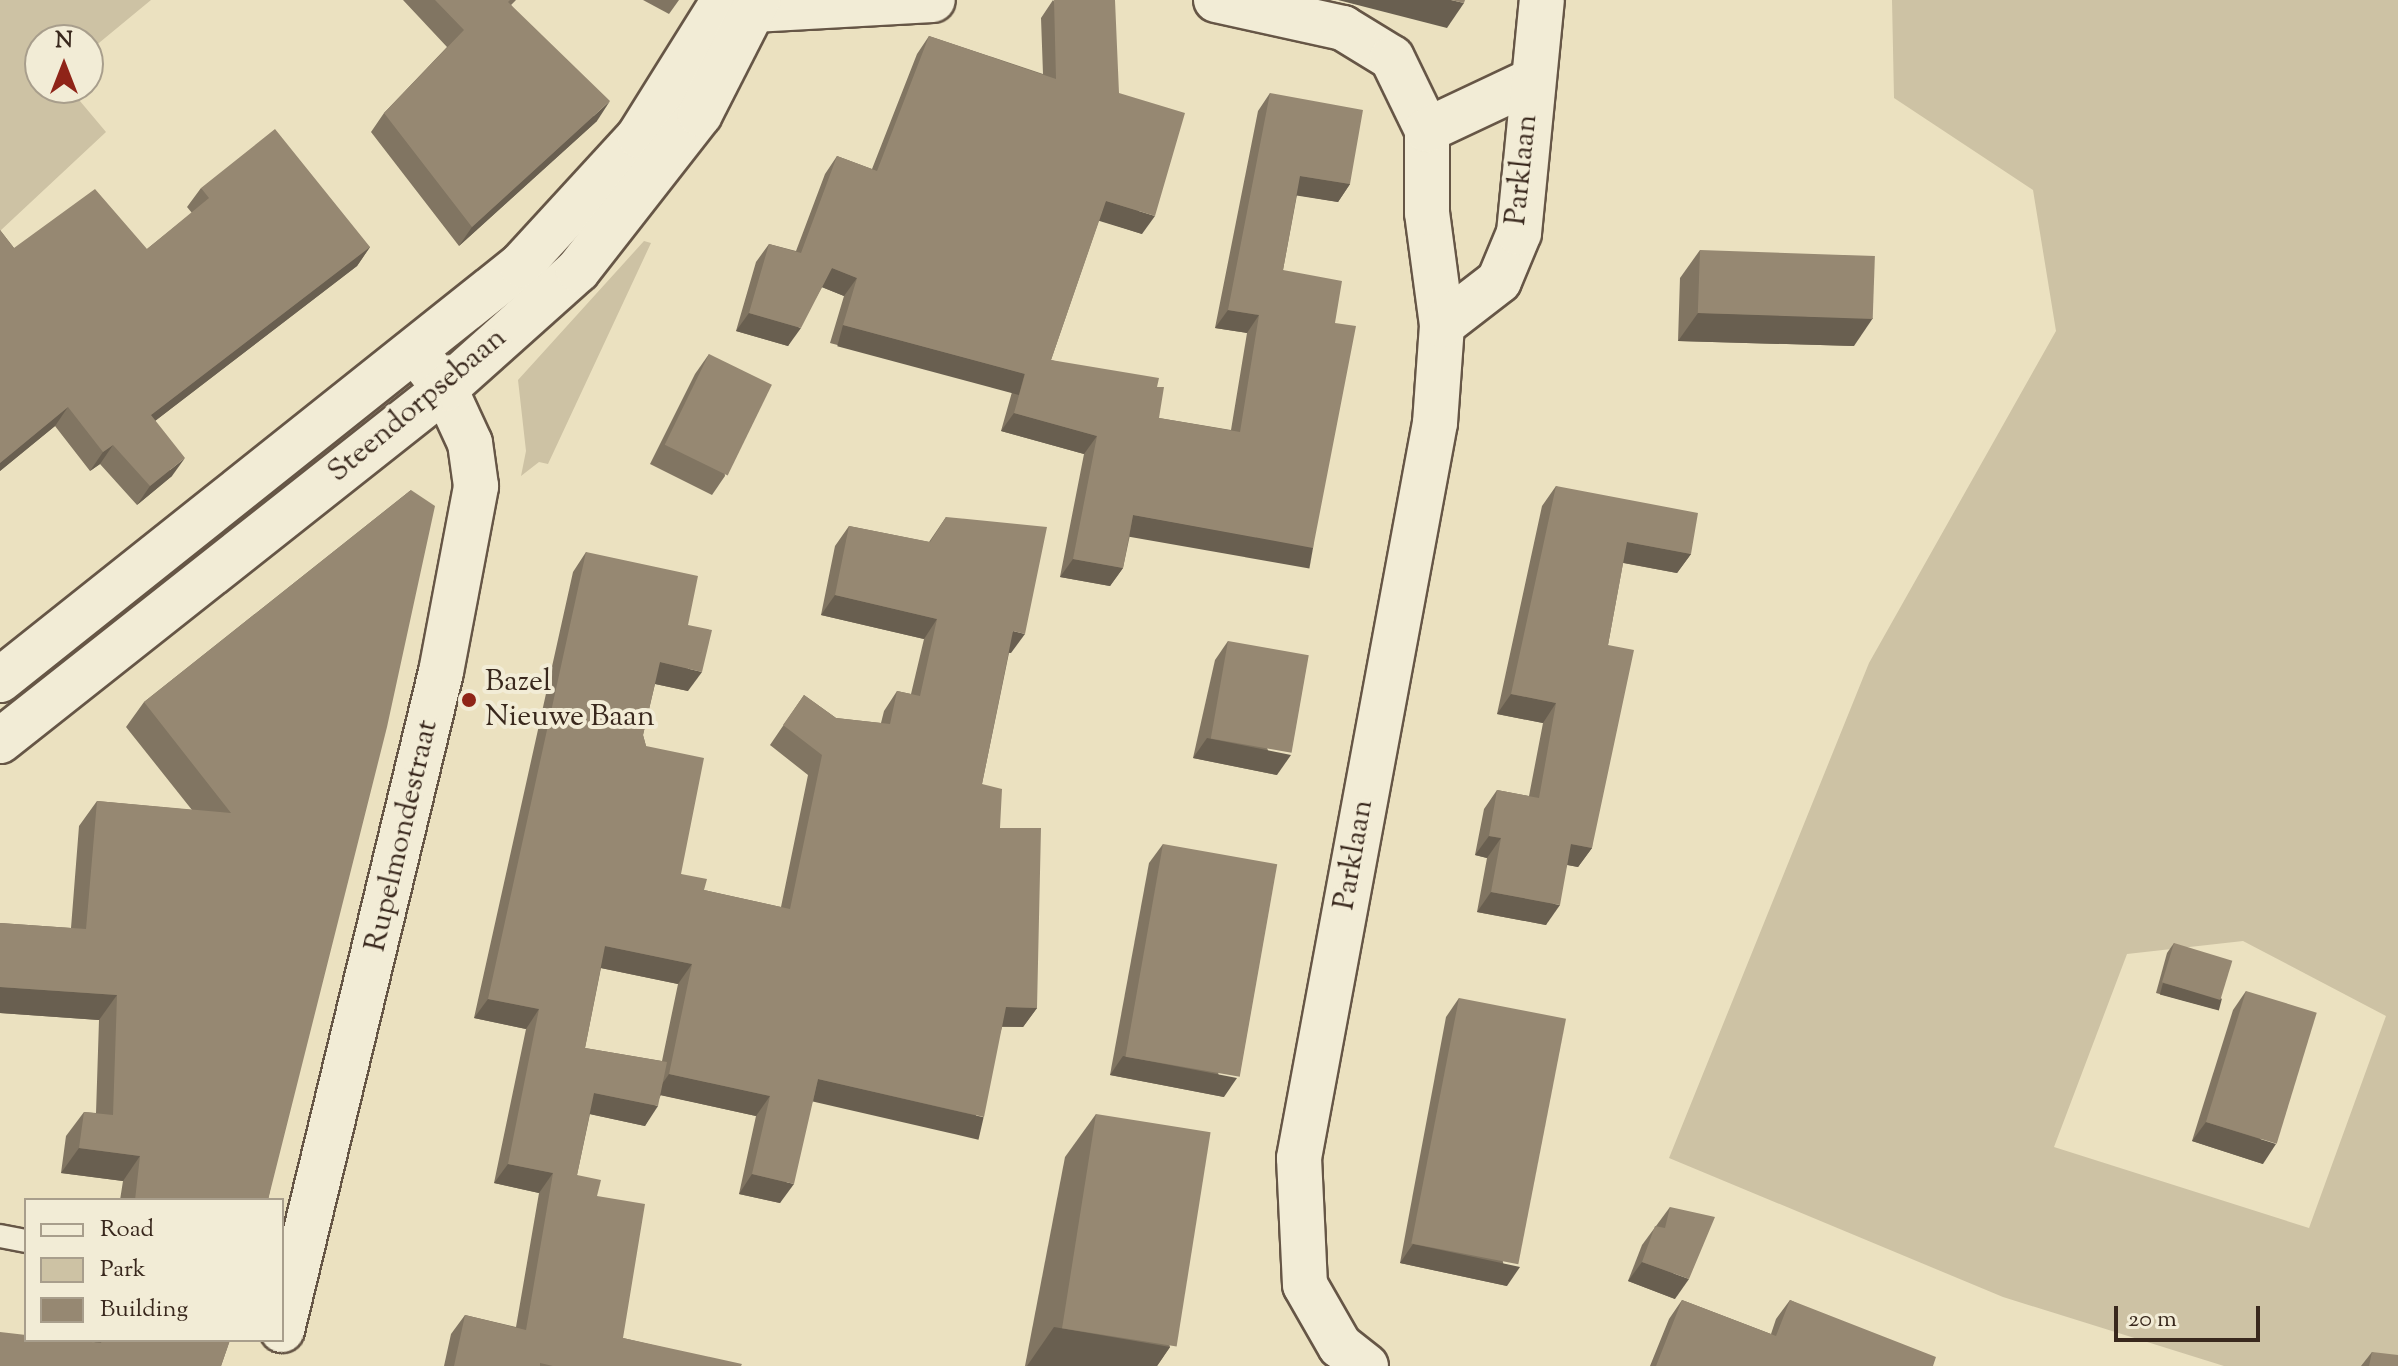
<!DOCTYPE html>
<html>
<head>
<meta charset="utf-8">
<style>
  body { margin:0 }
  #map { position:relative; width:2398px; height:1366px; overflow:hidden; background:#ebe1c0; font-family:"Sorts Mill Goudy",serif }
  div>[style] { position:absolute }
  .green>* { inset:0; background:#cdc2a4 }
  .roads { filter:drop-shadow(2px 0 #665646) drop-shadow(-2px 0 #665646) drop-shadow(0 2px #665646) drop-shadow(0 -2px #665646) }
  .service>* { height:22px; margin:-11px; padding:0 11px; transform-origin:11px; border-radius:11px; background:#f2ecd6 }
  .minor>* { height:44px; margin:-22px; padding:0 22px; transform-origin:22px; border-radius:22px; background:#f2ecd6 }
  .tertiary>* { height:44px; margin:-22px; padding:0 22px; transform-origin:22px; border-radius:22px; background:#f2ecd6 }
  .secondary>* { height:44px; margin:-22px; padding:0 22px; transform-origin:22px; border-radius:22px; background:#f2ecd6 }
  .wall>* { inset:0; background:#817562 }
  .shaded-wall>* { inset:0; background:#695f50; transform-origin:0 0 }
  .building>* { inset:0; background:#968872; transform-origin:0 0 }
  .dots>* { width:22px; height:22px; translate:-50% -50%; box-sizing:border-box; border:4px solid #f2ecd6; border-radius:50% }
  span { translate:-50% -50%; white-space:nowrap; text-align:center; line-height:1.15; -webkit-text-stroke:8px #f2ecd6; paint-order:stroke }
  .street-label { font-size:30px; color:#39281d }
  .poi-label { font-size:30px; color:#39281d }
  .left { translate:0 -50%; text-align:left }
  .legend { position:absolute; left:24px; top:1198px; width:260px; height:144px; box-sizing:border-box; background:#f2ecd6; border:2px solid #a89e8c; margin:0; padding:10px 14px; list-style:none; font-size:24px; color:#39281d }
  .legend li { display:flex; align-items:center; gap:16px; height:40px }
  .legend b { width:40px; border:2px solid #a89e8c }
  .north { position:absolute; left:24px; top:24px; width:80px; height:80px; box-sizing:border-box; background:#f2ecd6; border:2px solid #a89e8c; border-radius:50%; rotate:0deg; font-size:22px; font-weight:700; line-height:32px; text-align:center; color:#39281d }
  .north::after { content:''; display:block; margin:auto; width:28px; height:36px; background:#8f2418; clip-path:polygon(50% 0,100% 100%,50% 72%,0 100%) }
  .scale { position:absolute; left:2114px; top:1306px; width:146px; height:36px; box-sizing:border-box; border:4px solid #39281d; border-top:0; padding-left:10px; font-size:24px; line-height:28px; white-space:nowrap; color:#39281d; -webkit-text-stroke:6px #f2ecd6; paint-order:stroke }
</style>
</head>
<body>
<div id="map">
  <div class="green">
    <i style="clip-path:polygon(0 0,151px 0,88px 52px,88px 40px,40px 40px,40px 88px,69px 88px,106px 132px,0 231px)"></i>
    <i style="clip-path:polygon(evenodd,1892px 0,2398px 0,2398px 1366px,2224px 1366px,2003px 1297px,1669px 1158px,1869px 663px,2056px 331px,2033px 190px,1894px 98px,1892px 0,2243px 941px,2386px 1016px,2309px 1228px,2054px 1147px,2127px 954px,2243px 941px)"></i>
    <i style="clip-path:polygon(644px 241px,651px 243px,548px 464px,539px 462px,521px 476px,526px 451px,518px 380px)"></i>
  </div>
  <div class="roads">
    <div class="service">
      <i style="left:0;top:1236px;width:26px;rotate:11deg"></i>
    </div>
    <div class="minor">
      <i style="left:1216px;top:0;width:130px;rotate:12.4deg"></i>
      <i style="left:1343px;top:28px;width:57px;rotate:31.5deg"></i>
      <i style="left:1392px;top:58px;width:80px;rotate:64.1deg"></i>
      <i style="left:753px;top:10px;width:180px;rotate:-3.2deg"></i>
      <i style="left:1442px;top:325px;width:113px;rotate:-97.6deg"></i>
      <i style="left:1427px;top:213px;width:83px;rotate:-90deg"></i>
      <i style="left:1427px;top:130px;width:115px;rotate:-25.2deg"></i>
      <i style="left:1366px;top:1366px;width:33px;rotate:-142deg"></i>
      <i style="left:1340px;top:1346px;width:70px;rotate:-119.8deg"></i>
      <i style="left:1305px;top:1285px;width:127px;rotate:-92.7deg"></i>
      <i style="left:1299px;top:1158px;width:747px;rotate:-79.52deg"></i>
      <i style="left:1435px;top:423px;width:98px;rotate:-85.9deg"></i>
      <i style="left:1442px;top:325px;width:72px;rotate:-37.7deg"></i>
      <i style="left:1499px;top:281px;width:52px;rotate:-67.4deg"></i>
      <i style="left:1519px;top:233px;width:234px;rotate:-84.4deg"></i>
    </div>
    <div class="tertiary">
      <i style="left:282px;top:1330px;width:677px;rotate:-76.42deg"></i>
      <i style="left:441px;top:672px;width:189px;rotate:-79.3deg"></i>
      <i style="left:476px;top:486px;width:43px;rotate:-97.9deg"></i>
      <i style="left:470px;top:443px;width:60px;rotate:-114.8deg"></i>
      <i style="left:445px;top:389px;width:48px;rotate:-128.3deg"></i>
    </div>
    <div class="secondary">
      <i style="left:0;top:680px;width:666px;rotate:-38.54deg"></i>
      <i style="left:521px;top:265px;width:175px;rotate:-47.5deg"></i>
      <i style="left:639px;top:136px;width:160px;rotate:-58deg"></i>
      <i style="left:0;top:741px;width:567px;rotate:-38.34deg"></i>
      <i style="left:445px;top:389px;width:178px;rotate:-41.8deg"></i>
      <i style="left:578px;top:270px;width:198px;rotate:-52deg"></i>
      <i style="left:700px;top:114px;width:128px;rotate:-63deg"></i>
    </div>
  </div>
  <div class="wall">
    <i style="clip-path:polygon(403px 0,516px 0,511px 5px,597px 121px,459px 246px,371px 132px,384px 113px,447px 47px)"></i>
    <i style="clip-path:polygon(643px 0,679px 0,669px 14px)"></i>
    <i style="clip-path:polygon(1053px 0,1119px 93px,1142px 234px,1099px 220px,1051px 360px,1157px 387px,1159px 418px,1231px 430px,1247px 333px,1215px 328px,1258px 111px,1270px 93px,1350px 184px,1338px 202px,1297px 195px,1283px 270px,1335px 323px,1313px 548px,1300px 566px,1130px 535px,1123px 568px,1110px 586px,1060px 577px,1084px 454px,1001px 431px,1012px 392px,830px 343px,844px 296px,822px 287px,788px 346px,736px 331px,756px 262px,769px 244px,796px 251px,825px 174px,837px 156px,872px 169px,917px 54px,929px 36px,1043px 74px,1041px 18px)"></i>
    <i style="clip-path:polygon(201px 188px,370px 247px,357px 266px,155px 421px,172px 476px,137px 505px,100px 464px,90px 471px,55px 426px,0 471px,0 230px,14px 248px,147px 249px,192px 213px,187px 207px)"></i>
    <i style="clip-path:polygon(1700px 250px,1854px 346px,1678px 341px,1680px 278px)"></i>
    <i style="clip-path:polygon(709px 354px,725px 476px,712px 495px,650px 464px,695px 374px)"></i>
    <i style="clip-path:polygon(1556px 486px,1691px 554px,1677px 573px,1623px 563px,1608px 645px,1592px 848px,1578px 867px,1567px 865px,1546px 925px,1477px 912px,1487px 858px,1475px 855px,1484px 809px,1497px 790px,1529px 796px,1543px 723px,1497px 714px,1542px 506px)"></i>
    <i style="clip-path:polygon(411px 490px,268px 1200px,120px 1200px,123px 1181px,61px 1173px,66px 1136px,84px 1112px,96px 1113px,99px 1020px,0 1013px,0 923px,71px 928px,79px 826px,97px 801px,192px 810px,126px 727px,144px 702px)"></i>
    <i style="clip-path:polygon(evenodd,946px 517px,1011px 653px,1009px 653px,982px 784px,1000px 828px,1037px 1008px,1023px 1027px,1002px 1027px,970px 1136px,813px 1100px,780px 1203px,739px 1194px,756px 1116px,661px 1095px,645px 1126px,590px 1114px,577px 1175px,597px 1196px,623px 1338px,741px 1366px,444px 1366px,451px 1334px,465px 1315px,516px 1327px,539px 1193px,494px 1183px,526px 1029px,474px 1018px,573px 572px,586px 552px,688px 625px,688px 691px,655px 684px,643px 735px,681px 874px,704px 890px,781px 907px,808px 775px,770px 745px,804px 695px,836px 718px,881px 723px,884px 711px,897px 691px,911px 694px,924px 639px,821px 615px,835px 546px,849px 526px,929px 542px,946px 517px,601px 968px,678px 984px,662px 1061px,585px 1048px,601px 968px)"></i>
    <i style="clip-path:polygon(1228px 641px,1277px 775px,1193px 758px,1215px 660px)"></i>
    <i style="clip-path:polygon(1163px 844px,1224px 1097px,1110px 1075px,1149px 863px)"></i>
    <i style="clip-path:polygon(2174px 943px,2215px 1009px,2156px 993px,2167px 953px)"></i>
    <i style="clip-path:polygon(2246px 991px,2263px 1164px,2192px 1141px,2233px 1010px)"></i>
    <i style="clip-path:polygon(1459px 998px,1507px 1286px,1400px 1263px,1446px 1017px)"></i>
    <i style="clip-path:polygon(1096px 1114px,1170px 1347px,1157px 1366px,1025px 1366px,1065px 1157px)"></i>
    <i style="clip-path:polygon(1670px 1207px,1675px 1299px,1628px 1281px,1642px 1245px)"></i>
    <i style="clip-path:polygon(1682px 1300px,1771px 1334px,1776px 1319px,1790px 1300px,1933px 1366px,1650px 1366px,1669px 1319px)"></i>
    <i style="clip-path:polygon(91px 1340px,230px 1340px,221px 1366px,90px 1342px)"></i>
    <i style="clip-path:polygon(2372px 1352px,2398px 1366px,2361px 1366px)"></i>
  </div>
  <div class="shaded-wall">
    <i style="clip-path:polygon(1338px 0,1451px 0,1464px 3px,1447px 28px)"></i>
    <i style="clip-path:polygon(610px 101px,597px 121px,459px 246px,472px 227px)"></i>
    <i style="clip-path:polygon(1300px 176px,1350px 184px,1338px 202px,1287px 194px)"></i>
    <i style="clip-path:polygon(1106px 201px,1155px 216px,1142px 234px,1093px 219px)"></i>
    <i style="clip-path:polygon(370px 247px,357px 266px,138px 434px,151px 415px)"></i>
    <i style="clip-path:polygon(832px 268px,857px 278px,844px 296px,819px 286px)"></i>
    <i style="clip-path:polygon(1228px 310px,1259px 315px,1247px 333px,1215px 328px)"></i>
    <i style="clip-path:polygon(749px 313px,801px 328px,788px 346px,736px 331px)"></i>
    <i style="clip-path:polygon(1698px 313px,1873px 318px,1854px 346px,1678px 341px)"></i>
    <i style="left:843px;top:325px;width:188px;height:22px;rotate:15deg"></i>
    <i style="clip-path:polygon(68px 407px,55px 426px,0 471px,0 463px)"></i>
    <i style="clip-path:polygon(1014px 413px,1097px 436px,1084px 454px,1001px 431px)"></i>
    <i style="clip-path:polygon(113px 445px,100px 464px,90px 471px,103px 452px)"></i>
    <i style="clip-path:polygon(185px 458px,172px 476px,137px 505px,150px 486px)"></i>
    <i style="left:1133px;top:515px;width:183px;height:22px;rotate:10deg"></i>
    <i style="clip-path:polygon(1627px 542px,1691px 554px,1677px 573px,1614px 561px)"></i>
    <i style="clip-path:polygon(1073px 559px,1123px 568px,1110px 586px,1060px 577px)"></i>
    <i style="clip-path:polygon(835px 595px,937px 619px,924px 639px,821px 615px)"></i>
    <i style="clip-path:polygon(1013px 631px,1025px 634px,1011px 653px,999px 651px)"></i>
    <i style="clip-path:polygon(660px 662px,702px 672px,688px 691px,646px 682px)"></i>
    <i style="clip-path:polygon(1511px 694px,1556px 703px,1543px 723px,1497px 714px)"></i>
    <i style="clip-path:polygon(1207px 738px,1291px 755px,1277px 775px,1193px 758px)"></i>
    <i style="clip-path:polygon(1489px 836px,1501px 838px,1487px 858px,1475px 855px)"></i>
    <i style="clip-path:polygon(1571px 844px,1592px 848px,1578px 867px,1558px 863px)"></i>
    <i style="clip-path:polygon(1491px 892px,1560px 905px,1546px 925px,1477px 912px)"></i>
    <i style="clip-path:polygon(605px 946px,692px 964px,678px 984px,591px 966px)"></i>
    <i style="left:2163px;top:983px;width:61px;height:12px;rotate:15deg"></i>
    <i style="clip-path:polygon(0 987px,117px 995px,99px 1020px,0 1013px)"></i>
    <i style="clip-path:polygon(488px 999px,539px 1009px,526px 1029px,474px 1018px)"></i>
    <i style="clip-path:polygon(1006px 1007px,1037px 1008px,1023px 1027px,993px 1026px)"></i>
    <i style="clip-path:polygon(1123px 1056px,1237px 1078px,1224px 1097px,1110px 1075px)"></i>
    <i style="clip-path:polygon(669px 1074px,770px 1096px,756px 1116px,655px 1094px)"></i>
    <i style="left:818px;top:1079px;width:170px;height:23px;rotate:13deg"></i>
    <i style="clip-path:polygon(594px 1093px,658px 1106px,645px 1126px,580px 1112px)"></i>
    <i style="clip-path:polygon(2206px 1122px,2276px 1144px,2263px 1164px,2192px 1141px)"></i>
    <i style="clip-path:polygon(79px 1148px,140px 1156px,123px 1181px,61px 1173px)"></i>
    <i style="clip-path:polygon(508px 1164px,553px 1173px,539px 1193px,494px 1183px)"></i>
    <i style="clip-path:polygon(752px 1174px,794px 1184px,780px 1203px,739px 1194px)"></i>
    <i style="clip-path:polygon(1413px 1244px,1520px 1267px,1507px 1286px,1400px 1263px)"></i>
    <i style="clip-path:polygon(1642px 1262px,1689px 1279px,1675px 1299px,1628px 1281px)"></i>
    <i style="clip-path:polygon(1054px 1327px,1170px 1347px,1157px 1366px,1027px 1366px)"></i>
  </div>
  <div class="building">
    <i style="clip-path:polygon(435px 0,510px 0,508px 2px,610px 101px,472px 227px,384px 113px,464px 30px)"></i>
    <i style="clip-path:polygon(1054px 0,1115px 0,1119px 93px,1185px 113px,1155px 216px,1106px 201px,1051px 360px,1159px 378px,1157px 387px,1164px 387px,1159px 418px,1240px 432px,1259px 315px,1228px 310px,1270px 93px,1363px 110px,1350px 184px,1300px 176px,1283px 270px,1342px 281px,1335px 323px,1356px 326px,1313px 548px,1133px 515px,1123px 568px,1073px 559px,1097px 436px,1014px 413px,1025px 374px,843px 325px,857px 278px,832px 268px,801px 328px,749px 313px,769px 244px,801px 253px,837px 156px,877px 171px,929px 36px,1056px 79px)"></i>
    <i style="clip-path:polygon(1451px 0,1465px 0,1464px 3px)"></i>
    <i style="clip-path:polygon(275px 129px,370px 247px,151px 415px,185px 458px,150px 486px,113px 445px,103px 452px,68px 407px,0 463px,0 230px,14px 248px,95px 189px,147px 249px,209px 198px,201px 188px)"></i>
    <i style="left:1700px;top:250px;width:175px;height:63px;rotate:2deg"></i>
    <i style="left:709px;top:354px;width:70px;height:101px;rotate:26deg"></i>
    <i style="clip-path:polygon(1556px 486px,1698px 513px,1691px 554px,1627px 542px,1608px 645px,1634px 650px,1592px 848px,1571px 844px,1560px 905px,1491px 892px,1501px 838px,1489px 836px,1497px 790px,1539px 798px,1556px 703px,1511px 694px)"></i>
    <i style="clip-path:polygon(411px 490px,435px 506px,387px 727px,268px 1200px,135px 1200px,140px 1156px,79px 1148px,84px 1112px,113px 1115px,117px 995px,0 987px,0 923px,86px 929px,97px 801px,231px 813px,144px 702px)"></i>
    <i style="clip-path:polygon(946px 517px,1047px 527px,1025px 634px,1013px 631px,982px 784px,1002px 789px,1000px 828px,1041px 828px,1037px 1008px,1006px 1007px,984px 1117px,818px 1079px,794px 1184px,752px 1174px,770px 1096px,669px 1074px,692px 964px,605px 946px,585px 1048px,667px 1062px,658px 1106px,594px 1093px,577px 1175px,601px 1180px,597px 1196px,645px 1204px,623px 1338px,742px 1364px,741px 1366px,553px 1366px,540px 1363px,540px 1366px,454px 1366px,465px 1315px,526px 1330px,553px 1173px,508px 1164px,539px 1009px,488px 999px,586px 552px,698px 576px,688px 625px,712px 630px,702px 672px,660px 662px,643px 735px,646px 746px,704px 758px,681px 874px,707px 879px,704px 890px,790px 909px,822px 755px,783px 725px,804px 695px,836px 718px,890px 724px,897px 691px,920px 696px,937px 619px,835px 595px,849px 526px,930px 542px)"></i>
    <i style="left:1228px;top:641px;width:82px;height:99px;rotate:10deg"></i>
    <i style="left:1163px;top:844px;width:116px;height:216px;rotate:10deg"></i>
    <i style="left:2174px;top:943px;width:61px;height:41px;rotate:17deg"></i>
    <i style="left:2246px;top:991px;width:74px;height:137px;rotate:17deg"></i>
    <i style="left:1459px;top:998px;width:109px;height:250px;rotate:11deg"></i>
    <i style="left:1096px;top:1114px;width:116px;height:217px;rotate:9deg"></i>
    <i style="clip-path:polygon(1670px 1207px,1715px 1217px,1689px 1279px,1642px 1262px,1655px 1226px,1665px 1228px)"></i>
    <i style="clip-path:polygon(1682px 1300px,1776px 1336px,1790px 1300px,1936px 1357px,1933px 1366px,1656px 1366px)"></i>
    <i style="clip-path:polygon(0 1332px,26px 1335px,26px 1340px,73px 1340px,101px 1343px,102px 1340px,230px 1340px,221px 1366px,0 1366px)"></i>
    <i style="clip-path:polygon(2372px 1352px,2398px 1355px,2398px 1366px,2369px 1366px)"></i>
  </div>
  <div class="dots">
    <i style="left:469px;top:700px;background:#8f2418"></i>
  </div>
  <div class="street-label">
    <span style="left:1523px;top:170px;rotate:-84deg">Parklaan</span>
    <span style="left:418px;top:406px;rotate:-40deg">Steendorpsebaan</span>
    <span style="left:403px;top:836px;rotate:-77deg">Rupelmondestraat</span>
    <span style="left:1355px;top:855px;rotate:-80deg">Parklaan</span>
  </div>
  <div class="poi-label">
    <span class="left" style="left:485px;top:700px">Bazel<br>Nieuwe Baan</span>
  </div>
  <ul class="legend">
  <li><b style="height:10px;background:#f2ecd6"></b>Road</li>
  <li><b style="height:22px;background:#cdc2a4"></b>Park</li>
  <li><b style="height:22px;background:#968872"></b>Building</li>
  </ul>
  <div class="north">N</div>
  <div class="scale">20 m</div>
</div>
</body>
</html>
